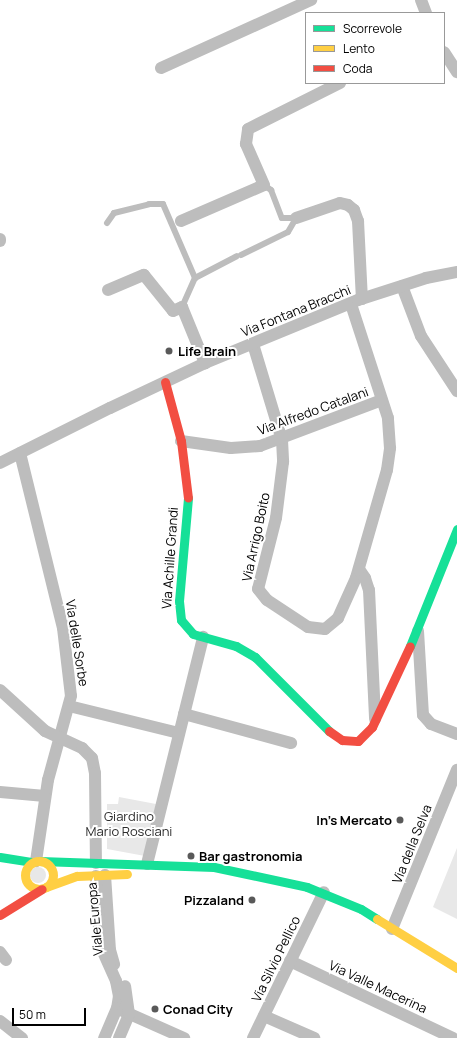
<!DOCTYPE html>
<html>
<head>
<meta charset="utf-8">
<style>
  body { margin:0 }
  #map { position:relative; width:457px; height:1038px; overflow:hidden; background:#fff; font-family:Manrope,sans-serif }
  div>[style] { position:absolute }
  .green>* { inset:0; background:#e8e8e8 }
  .round { border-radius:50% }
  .lane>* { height:6px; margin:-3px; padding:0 3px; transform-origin:3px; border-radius:3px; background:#bdbdbd }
  .street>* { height:12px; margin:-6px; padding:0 6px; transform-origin:6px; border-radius:6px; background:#bdbdbd }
  .fast>* { height:9px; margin:-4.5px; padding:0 4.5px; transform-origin:4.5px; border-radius:4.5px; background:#16e098 }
  .slow>* { height:9px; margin:-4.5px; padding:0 4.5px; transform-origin:4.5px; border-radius:4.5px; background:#ffcf43 }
  .slow>.ring { margin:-4.5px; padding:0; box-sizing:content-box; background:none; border:9px solid #ffcf43; border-radius:50% }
  .jam>* { height:9px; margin:-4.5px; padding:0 4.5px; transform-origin:4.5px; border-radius:4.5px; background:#f24e42 }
  .dots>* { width:11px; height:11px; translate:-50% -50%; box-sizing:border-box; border:2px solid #fff; border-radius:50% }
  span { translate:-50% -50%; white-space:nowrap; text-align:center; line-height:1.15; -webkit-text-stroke:4px #fff; paint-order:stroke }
  .street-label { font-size:13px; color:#000 }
  .poi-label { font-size:13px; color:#000; font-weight:700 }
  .left { translate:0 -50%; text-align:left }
  .right { translate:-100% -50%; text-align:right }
  .park-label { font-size:13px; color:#2c2c2c }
  .legend { position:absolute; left:305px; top:12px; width:140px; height:72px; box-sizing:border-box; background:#fff; border:1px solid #999; margin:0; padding:5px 7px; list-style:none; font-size:12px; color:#000 }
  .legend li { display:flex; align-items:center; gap:8px; height:20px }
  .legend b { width:20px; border:1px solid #999 }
  .scale { position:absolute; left:12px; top:1008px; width:74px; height:18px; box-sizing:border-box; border:2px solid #000; border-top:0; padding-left:5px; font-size:12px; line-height:14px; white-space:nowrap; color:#000; -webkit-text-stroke:3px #fff; paint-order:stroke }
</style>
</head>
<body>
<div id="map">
  <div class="green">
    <i style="clip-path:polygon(119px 797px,156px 804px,145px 856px,107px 849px,107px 804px,118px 804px)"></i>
    <i style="clip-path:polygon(457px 848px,457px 919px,433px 907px)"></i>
    <i class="round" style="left:30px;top:867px;width:16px;height:16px"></i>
  </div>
  <div class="lane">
    <i style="left:264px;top:185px;width:9px;rotate:36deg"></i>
    <i style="left:271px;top:190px;width:30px;rotate:69deg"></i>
    <i style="left:282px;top:218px;width:14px"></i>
    <i style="left:107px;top:223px;width:12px;rotate:-55deg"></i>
    <i style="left:114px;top:213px;width:36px;rotate:-14deg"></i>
    <i style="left:149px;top:204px;width:14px"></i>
    <i style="left:163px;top:204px;width:81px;rotate:66.6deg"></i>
    <i style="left:241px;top:255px;width:52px;rotate:-26.1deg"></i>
    <i style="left:288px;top:232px;width:16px;rotate:-60deg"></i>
    <i style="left:182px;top:307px;width:32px;rotate:-66deg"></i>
    <i style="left:195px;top:278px;width:47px;rotate:-27.6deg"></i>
  </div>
  <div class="street">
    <i style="left:421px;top:0;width:14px;rotate:69deg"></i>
    <i style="left:444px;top:52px;width:24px;rotate:57deg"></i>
    <i style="left:161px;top:68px;width:165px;rotate:-24.4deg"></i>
    <i style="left:296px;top:218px;width:46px;rotate:-18.8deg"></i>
    <i style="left:340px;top:203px;width:8px;rotate:14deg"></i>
    <i style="left:348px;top:205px;width:8px;rotate:40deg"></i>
    <i style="left:354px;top:210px;width:12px;rotate:70deg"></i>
    <i style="left:358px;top:221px;width:78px;rotate:87.1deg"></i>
    <i style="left:181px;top:221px;width:90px;rotate:-23.4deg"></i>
    <i style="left:264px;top:185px;width:45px;rotate:-113.7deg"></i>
    <i style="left:246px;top:144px;width:15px;rotate:-82deg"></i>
    <i style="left:248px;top:129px;width:103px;rotate:-26.6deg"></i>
    <i style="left:0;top:239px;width:2px;rotate:90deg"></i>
    <i style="left:402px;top:286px;width:53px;rotate:69.2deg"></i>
    <i style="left:421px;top:336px;width:66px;rotate:56.8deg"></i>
    <i style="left:108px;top:290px;width:39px;rotate:-23deg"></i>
    <i style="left:144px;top:275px;width:46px;rotate:51.1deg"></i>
    <i style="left:173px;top:311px;width:10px;rotate:-24deg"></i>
    <i style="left:182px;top:307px;width:61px;rotate:67.7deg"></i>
    <i style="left:253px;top:344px;width:100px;rotate:73.2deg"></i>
    <i style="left:282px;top:440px;width:22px;rotate:87deg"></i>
    <i style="left:283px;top:462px;width:56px;rotate:97.1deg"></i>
    <i style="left:276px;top:518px;width:73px;rotate:104.2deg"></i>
    <i style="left:258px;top:589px;width:14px;rotate:51deg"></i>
    <i style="left:267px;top:600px;width:49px;rotate:33.4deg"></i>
    <i style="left:308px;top:627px;width:17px;rotate:7deg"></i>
    <i style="left:325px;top:629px;width:17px;rotate:-40deg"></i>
    <i style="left:338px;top:618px;width:44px;rotate:-65.8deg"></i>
    <i style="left:356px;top:578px;width:112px;rotate:-74deg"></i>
    <i style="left:387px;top:470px;width:22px;rotate:-82deg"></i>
    <i style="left:390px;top:448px;width:30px;rotate:-94deg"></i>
    <i style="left:388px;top:418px;width:120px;rotate:-108deg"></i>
    <i style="left:181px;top:441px;width:50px;rotate:8deg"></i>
    <i style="left:231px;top:448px;width:29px;rotate:-4deg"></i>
    <i style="left:260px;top:446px;width:130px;rotate:-20.7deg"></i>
    <i style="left:20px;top:453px;width:180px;rotate:76.2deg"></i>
    <i style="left:63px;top:628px;width:68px;rotate:83.3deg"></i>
    <i style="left:71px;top:696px;width:87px;rotate:105.3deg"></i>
    <i style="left:48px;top:780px;width:82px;rotate:98.4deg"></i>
    <i style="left:0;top:463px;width:123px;rotate:-26.6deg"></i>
    <i style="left:110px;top:408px;width:105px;rotate:-25.3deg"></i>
    <i style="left:205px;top:363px;width:165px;rotate:-22.4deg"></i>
    <i style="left:358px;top:300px;width:71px;rotate:-17.9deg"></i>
    <i style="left:426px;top:278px;width:32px;rotate:-11deg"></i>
    <i style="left:359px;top:569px;width:11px;rotate:56deg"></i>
    <i style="left:365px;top:578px;width:13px;rotate:72deg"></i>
    <i style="left:369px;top:590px;width:129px;rotate:87.3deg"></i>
    <i style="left:418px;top:631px;width:84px;rotate:86.6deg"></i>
    <i style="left:423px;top:715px;width:12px;rotate:48deg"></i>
    <i style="left:431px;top:724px;width:28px;rotate:21deg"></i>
    <i style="left:0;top:690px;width:61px;rotate:42.3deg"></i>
    <i style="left:45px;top:731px;width:41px;rotate:24.7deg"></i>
    <i style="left:82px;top:748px;width:14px;rotate:45deg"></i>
    <i style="left:92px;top:758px;width:15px;rotate:79deg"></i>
    <i style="left:95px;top:773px;width:90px;rotate:89.4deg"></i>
    <i style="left:69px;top:706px;width:113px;rotate:13.8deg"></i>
    <i style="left:184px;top:714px;width:111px;rotate:15.2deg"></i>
    <i style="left:0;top:792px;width:45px;rotate:5.1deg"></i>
    <i style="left:147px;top:864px;width:234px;rotate:-76.1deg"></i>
    <i style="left:105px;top:875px;width:75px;rotate:86.2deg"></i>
    <i style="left:110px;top:950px;width:15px;rotate:74deg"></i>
    <i style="left:96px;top:876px;width:69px;rotate:86.7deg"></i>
    <i style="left:100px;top:945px;width:39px;rotate:66deg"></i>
    <i style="left:116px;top:981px;width:15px;rotate:79deg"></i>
    <i style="left:119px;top:996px;width:12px;rotate:99deg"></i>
    <i style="left:117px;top:1008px;width:33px;rotate:113deg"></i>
    <i style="left:392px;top:929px;width:172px;rotate:-67.8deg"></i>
    <i style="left:0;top:952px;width:10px;rotate:53deg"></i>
    <i style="left:290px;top:961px;width:180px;rotate:25.3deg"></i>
    <i style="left:123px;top:1011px;width:67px;rotate:23.9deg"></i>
    <i style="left:264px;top:1016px;width:55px;rotate:23.7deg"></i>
    <i style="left:0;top:1021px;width:28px;rotate:38deg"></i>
    <i style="left:119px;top:1038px;width:26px;rotate:-67deg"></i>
    <i style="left:129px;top:1014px;width:28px;rotate:-98deg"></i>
    <i style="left:253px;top:1038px;width:162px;rotate:-64.1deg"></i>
  </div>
  <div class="fast">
    <i style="left:188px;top:498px;width:103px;rotate:95deg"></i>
    <i style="left:179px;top:601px;width:19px;rotate:84deg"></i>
    <i style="left:181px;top:620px;width:18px;rotate:49deg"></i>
    <i style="left:193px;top:634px;width:45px;rotate:15.6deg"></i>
    <i style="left:236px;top:646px;width:22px;rotate:30deg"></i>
    <i style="left:255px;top:657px;width:105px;rotate:45deg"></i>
    <i style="left:410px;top:646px;width:126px;rotate:-68.1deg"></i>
    <i style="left:0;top:857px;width:33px;rotate:9deg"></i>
    <i style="left:40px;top:861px;width:174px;rotate:2deg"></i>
    <i style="left:214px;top:867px;width:95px;rotate:12.1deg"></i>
    <i style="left:307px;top:887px;width:58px;rotate:22.2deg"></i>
    <i style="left:361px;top:909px;width:19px;rotate:32deg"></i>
  </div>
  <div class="slow">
    <i class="ring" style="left:25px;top:861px;width:19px;height:19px"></i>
    <i style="left:46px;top:887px;width:33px;rotate:-20deg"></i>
    <i style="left:77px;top:876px;width:50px;rotate:-2.3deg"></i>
    <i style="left:377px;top:919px;width:94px;rotate:31.5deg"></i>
  </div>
  <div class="jam">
    <i style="left:165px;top:382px;width:61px;rotate:74.8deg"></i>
    <i style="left:181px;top:441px;width:57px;rotate:83deg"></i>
    <i style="left:329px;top:731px;width:16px;rotate:35deg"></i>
    <i style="left:342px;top:740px;width:16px;rotate:4deg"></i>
    <i style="left:358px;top:741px;width:20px;rotate:-45deg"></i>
    <i style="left:372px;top:727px;width:89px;rotate:-64.9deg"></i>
    <i style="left:0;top:915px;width:49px;rotate:-31.8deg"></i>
  </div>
  <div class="dots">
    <i style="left:169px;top:351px;background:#595959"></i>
    <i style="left:400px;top:820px;background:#595959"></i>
    <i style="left:191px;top:856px;background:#595959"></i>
    <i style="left:252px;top:900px;background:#595959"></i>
    <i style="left:155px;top:1009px;background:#595959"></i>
  </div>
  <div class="street-label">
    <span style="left:296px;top:311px;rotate:-22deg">Via Fontana Bracchi</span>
    <span style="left:313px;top:411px;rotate:-20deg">Via Alfredo Catalani</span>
    <span style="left:256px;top:537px;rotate:-78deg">Via Arrigo Boito</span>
    <span style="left:170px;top:558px;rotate:-86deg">Via Achille Grandi</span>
    <span style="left:77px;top:643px;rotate:81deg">Via delle Sorbe</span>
    <span style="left:412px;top:844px;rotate:-68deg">Via della Selva</span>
    <span style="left:95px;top:919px;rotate:-95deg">Viale Europa</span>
    <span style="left:276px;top:959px;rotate:-64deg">Via Silvio Pellico</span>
    <span style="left:378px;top:987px;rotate:25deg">Via Valle Macerina</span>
  </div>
  <div class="poi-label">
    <span class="left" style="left:178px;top:351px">Life Brain</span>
    <span class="right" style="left:392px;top:820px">In's Mercato</span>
    <span class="left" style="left:199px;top:856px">Bar gastronomia</span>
    <span class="right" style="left:244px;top:900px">Pizzaland</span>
    <span class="left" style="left:163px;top:1009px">Conad City</span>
  </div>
  <div class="park-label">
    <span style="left:129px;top:824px">Giardino<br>Mario Rosciani</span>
  </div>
  <ul class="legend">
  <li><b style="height:5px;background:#16e098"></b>Scorrevole</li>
  <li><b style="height:5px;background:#ffcf43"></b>Lento</li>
  <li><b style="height:5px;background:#f24e42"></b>Coda</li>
  </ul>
  <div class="scale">50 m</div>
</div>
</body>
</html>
